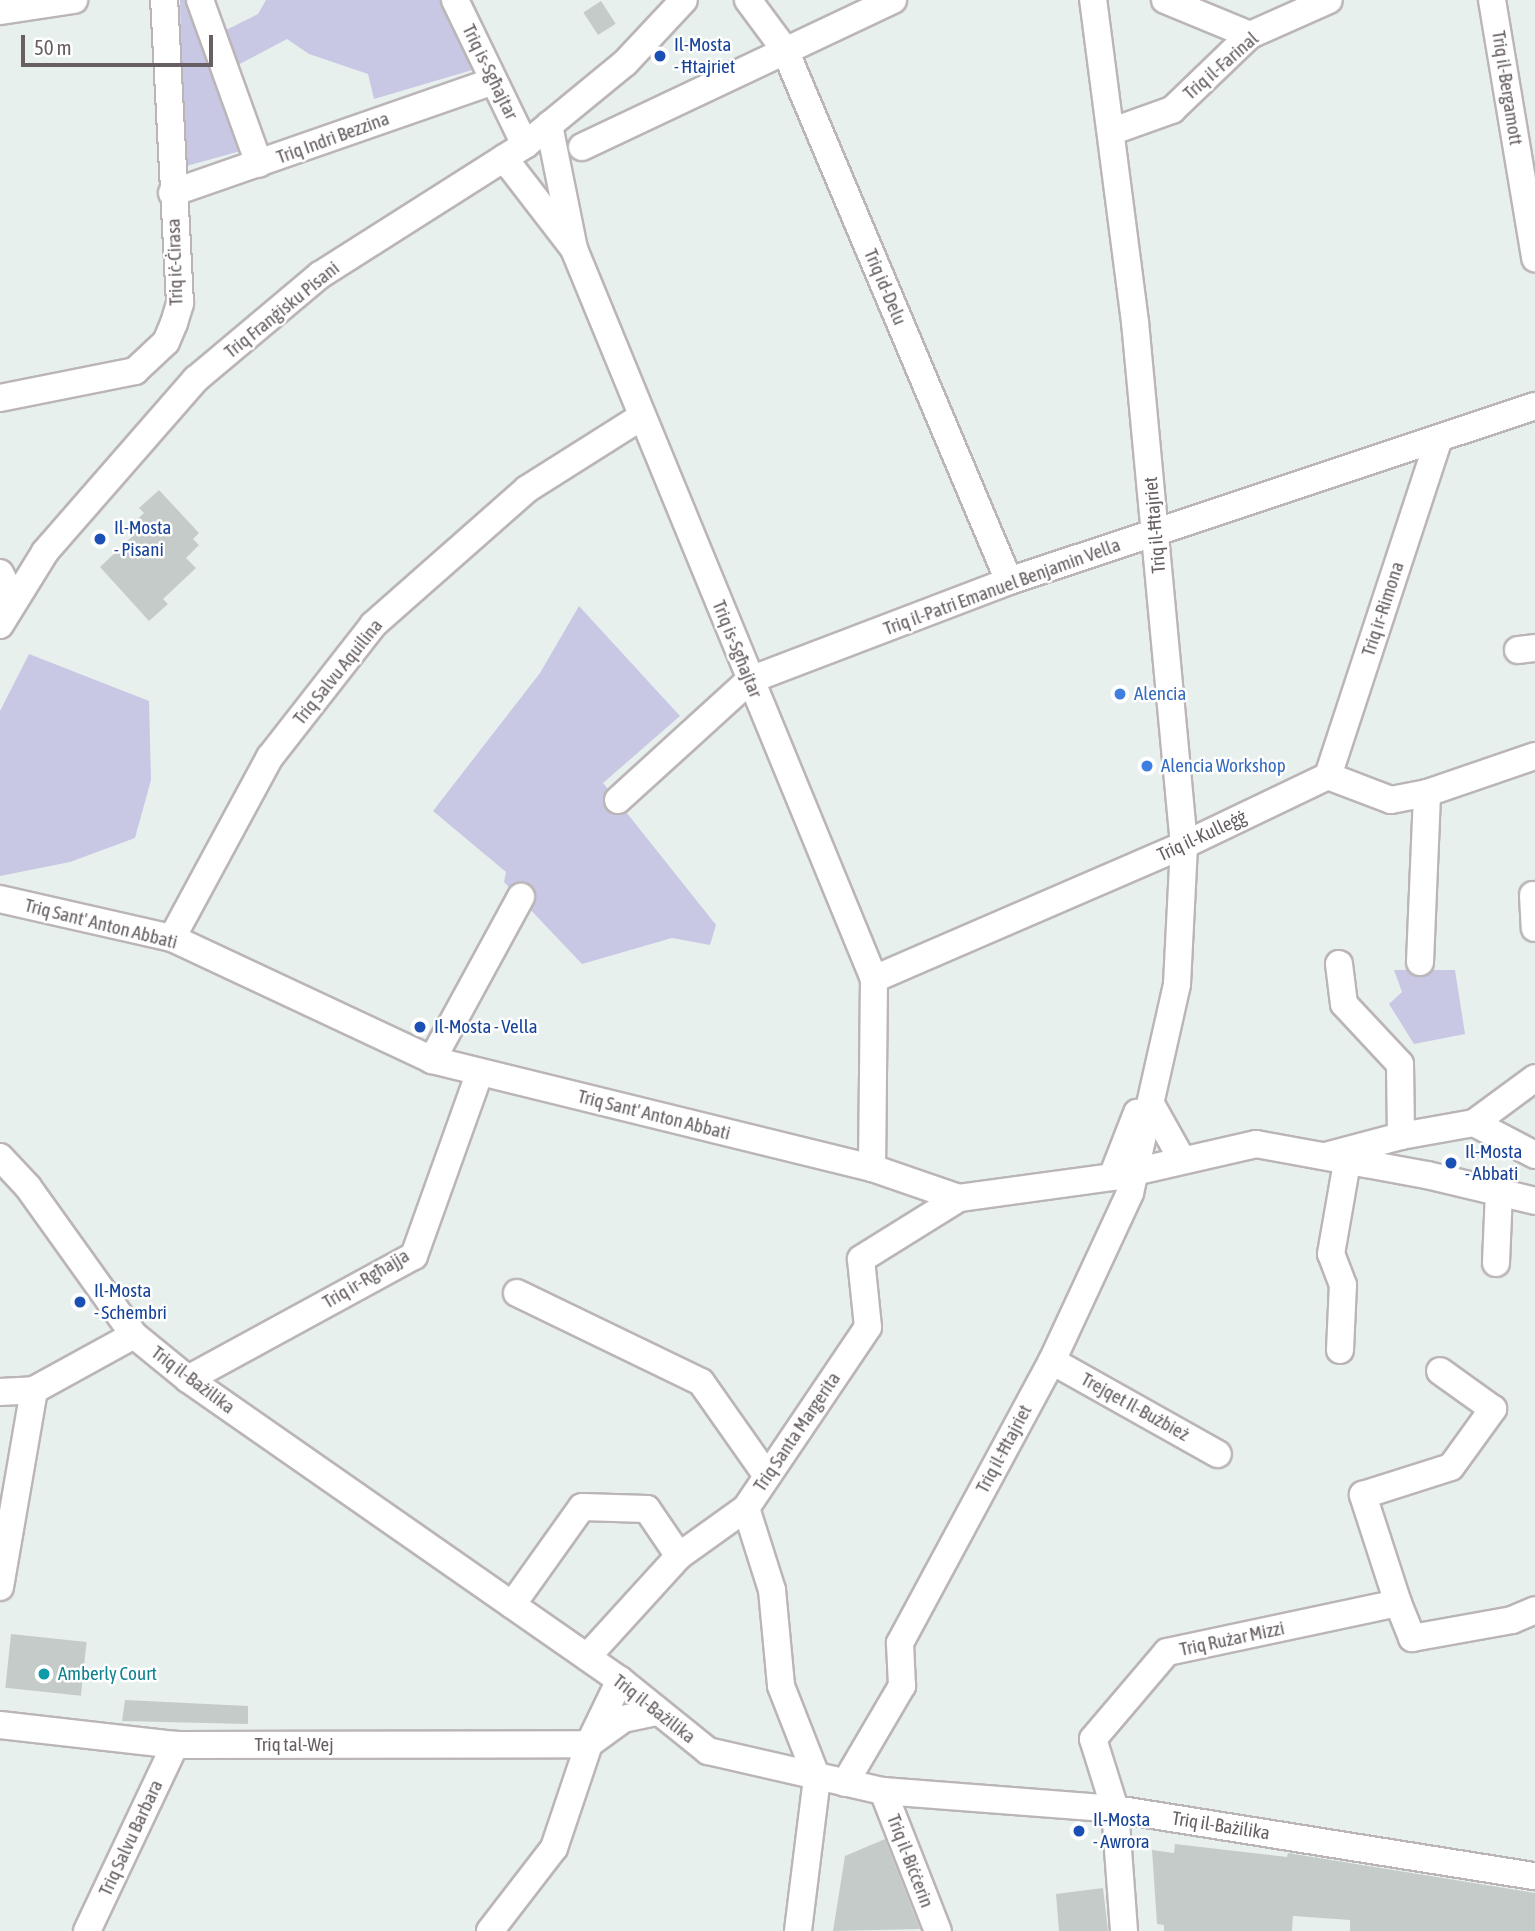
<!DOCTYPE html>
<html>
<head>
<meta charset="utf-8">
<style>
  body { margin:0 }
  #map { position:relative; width:1535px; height:1931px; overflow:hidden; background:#e8f0ee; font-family:"Asap Condensed",sans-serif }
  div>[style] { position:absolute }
  .green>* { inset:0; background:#c8c8e4 }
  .building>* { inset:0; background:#c5cbc9; transform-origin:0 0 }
  .roads { filter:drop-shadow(2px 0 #bbb5b8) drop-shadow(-2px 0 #bbb5b8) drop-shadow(0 2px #bbb5b8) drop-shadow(0 -2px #bbb5b8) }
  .minor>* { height:26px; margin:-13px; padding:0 13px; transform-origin:13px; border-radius:13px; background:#fff }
  .dots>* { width:19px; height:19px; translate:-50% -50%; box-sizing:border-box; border:4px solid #fff; border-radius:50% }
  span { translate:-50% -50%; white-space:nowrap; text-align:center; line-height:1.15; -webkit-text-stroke:5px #fff; paint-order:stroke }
  .transit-label { font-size:19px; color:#164399 }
  .left { translate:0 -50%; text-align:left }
  .street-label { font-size:19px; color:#675f63 }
  .shop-label { font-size:19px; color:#366cbe }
  .culture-label { font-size:19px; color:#0d838f }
  .scale { position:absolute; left:21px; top:35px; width:192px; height:32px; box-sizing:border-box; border:4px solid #675f63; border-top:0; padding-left:9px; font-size:21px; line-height:24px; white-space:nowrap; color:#675f63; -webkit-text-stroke:5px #fff; paint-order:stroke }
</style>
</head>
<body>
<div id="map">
  <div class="green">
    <i style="clip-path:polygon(180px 0,185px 0,244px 150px,183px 167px)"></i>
    <i style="clip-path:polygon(266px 0,447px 0,479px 68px,374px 99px,368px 74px,309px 54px,287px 39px,234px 67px,222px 32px,258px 14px)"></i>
    <i style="clip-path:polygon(579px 606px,680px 716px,603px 783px,716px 925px,710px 945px,672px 938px,582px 964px,504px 882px,506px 872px,433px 811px,540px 673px)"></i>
    <i style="clip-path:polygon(29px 654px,149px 701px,151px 780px,135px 838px,70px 862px,0 876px,0 711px)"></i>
    <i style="clip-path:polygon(1394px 970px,1455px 970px,1465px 1034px,1414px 1044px,1389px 1004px,1402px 992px)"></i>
  </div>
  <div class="building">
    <i style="left:601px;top:1px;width:27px;height:21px;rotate:57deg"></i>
    <i style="clip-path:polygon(159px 490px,199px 533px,193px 539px,199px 545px,186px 558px,196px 568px,163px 599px,168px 604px,149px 621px,100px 567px,135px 534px,129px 527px,144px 513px,139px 508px)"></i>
    <i style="left:11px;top:1634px;width:76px;height:54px;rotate:6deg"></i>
    <i style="clip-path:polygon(125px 1700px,248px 1706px,248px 1724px,122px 1721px)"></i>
    <i style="clip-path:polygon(885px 1839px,920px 1929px,833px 1931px,845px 1856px)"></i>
    <i style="clip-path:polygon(1175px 1844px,1287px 1857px,1288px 1853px,1535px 1893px,1535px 1931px,1350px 1931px,1350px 1920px,1293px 1916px,1292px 1931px,1164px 1931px,1164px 1925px,1157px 1924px,1152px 1850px,1174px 1853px)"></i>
    <i style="clip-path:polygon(1103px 1888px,1108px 1931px,1059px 1931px,1056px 1894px)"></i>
  </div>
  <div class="roads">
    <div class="minor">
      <i style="left:200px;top:0;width:174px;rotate:70.2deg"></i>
      <i style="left:455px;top:0;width:161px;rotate:64.2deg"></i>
      <i style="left:748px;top:0;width:62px;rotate:53.5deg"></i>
      <i style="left:785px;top:50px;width:576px;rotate:67.13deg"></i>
      <i style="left:1165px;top:0;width:92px;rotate:22.4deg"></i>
      <i style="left:1492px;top:0;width:262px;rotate:80.5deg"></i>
      <i style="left:0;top:11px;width:75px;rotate:-8.5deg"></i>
      <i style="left:549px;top:125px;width:121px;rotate:78.6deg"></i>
      <i style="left:1113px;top:131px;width:63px;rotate:-19.6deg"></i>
      <i style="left:1172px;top:110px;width:108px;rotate:-43.9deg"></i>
      <i style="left:1250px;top:35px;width:86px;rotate:-23.9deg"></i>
      <i style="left:582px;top:147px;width:344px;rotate:-25.3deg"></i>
      <i style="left:504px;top:158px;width:115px;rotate:52.4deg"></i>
      <i style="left:574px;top:249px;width:789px;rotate:67.66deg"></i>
      <i style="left:874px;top:979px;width:189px;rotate:90.6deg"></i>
      <i style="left:172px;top:193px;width:340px;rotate:-19.2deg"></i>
      <i style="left:0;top:398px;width:138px;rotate:-11.3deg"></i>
      <i style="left:135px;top:371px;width:42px;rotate:-43.1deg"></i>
      <i style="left:166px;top:342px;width:21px;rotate:-67deg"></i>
      <i style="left:174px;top:323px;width:21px;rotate:-73deg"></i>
      <i style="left:180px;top:303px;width:303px;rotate:-93deg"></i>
      <i style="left:0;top:573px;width:29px;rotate:63deg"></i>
      <i style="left:0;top:625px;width:86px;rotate:-58.3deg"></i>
      <i style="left:45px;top:552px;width:230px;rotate:-48.9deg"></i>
      <i style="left:196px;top:379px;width:162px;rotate:-40deg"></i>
      <i style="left:320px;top:275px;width:243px;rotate:-32.4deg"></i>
      <i style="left:525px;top:145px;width:129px;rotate:-39.4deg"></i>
      <i style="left:625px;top:63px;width:86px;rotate:-46.9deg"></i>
      <i style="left:1518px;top:650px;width:17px;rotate:-7deg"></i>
      <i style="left:1328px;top:776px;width:353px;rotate:-71.8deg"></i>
      <i style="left:618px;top:800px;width:178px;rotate:-42.3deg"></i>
      <i style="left:750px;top:680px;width:277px;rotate:-20.9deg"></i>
      <i style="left:1009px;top:581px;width:554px;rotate:-18.4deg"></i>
      <i style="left:1533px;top:895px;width:33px;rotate:87deg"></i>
      <i style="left:0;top:899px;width:176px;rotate:12.8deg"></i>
      <i style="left:172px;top:938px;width:287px;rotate:25.1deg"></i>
      <i style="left:432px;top:1060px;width:453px;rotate:13.8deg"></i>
      <i style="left:872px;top:1168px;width:92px;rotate:19deg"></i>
      <i style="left:959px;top:1198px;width:154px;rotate:-7.8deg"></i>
      <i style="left:1112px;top:1177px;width:148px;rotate:-12.9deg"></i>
      <i style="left:1256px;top:1144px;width:174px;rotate:10.3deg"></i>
      <i style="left:1427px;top:1175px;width:111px;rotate:13.5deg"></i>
      <i style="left:172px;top:938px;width:206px;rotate:-61.6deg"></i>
      <i style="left:270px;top:757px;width:167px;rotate:-52deg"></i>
      <i style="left:373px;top:625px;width:205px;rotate:-41.4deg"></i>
      <i style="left:527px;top:489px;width:135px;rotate:-32.3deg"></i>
      <i style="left:1420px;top:962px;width:169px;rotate:-87.6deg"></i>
      <i style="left:1339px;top:964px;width:40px;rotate:82.9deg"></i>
      <i style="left:1344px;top:1004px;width:82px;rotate:47deg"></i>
      <i style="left:1400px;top:1064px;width:72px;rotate:89.2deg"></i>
      <i style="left:874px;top:979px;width:338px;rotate:-23.4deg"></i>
      <i style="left:1184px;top:845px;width:160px;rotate:-25.6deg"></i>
      <i style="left:1328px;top:776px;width:67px;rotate:20.9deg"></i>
      <i style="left:1391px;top:800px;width:37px;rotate:-11deg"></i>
      <i style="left:1427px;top:793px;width:114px;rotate:-18.9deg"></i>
      <i style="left:432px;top:1060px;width:186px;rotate:-61.4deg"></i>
      <i style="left:1151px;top:1104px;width:62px;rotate:60.9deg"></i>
      <i style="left:1474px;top:1123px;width:76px;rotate:-36.4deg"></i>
      <i style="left:1329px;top:1155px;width:74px;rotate:-14.8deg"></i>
      <i style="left:1401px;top:1136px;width:74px;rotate:-10.1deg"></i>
      <i style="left:1474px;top:1123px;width:69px;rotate:27.7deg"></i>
      <i style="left:0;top:1157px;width:41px;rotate:47deg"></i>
      <i style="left:28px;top:1187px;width:182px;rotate:54.4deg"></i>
      <i style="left:134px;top:1335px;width:70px;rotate:39.2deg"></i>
      <i style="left:188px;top:1379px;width:527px;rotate:34.87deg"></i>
      <i style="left:620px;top:1680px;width:113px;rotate:38.9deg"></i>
      <i style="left:708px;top:1751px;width:180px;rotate:12.9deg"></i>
      <i style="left:883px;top:1791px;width:233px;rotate:4.4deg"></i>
      <i style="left:1115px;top:1809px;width:425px;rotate:9.1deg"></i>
      <i style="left:1112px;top:1177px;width:69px;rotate:-68.7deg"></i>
      <i style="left:1496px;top:1263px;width:73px;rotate:-87.6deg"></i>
      <i style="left:517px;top:1293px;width:204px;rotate:25.8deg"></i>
      <i style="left:701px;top:1382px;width:115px;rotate:54.9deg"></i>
      <i style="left:1340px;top:1350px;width:65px;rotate:-87.4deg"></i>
      <i style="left:1343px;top:1285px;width:33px;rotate:-111deg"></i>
      <i style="left:1331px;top:1254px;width:93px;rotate:-80.1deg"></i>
      <i style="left:1052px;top:1361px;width:190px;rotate:29.3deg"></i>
      <i style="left:188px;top:1379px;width:257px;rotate:-28.6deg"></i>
      <i style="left:414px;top:1256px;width:195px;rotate:-70.3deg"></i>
      <i style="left:0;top:1392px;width:34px;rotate:-3deg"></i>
      <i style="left:34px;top:1390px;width:114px;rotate:-28.8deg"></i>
      <i style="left:746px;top:1508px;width:86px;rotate:72.4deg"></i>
      <i style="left:772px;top:1590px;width:96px;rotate:84.6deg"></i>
      <i style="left:781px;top:1686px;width:99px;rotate:68.6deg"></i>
      <i style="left:817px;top:1778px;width:154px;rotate:97.1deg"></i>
      <i style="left:0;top:1587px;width:200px;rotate:-80.2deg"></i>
      <i style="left:1398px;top:1603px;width:38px;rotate:68deg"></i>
      <i style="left:1412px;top:1638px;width:102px;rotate:-10.2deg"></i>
      <i style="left:1512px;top:1620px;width:25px;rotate:-23deg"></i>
      <i style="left:512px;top:1605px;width:120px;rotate:-54.5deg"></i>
      <i style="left:582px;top:1507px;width:65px;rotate:1.8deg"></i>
      <i style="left:647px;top:1509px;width:57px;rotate:55.8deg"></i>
      <i style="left:587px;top:1657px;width:137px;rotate:-47.7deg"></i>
      <i style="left:679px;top:1556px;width:82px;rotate:-35.6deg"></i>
      <i style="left:746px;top:1508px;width:218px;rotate:-56deg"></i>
      <i style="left:868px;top:1327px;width:68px;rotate:-95.9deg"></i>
      <i style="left:861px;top:1259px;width:115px;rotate:-31.9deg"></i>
      <i style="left:0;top:1725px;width:176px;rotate:6.5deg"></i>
      <i style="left:175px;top:1745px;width:414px;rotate:-0.1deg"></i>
      <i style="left:593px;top:1741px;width:37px;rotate:-36deg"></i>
      <i style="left:623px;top:1719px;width:35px;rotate:-12deg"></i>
      <i style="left:845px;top:1783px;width:113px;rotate:-59.6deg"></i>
      <i style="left:902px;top:1686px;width:43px;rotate:-92.7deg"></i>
      <i style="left:900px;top:1643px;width:320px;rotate:-61.7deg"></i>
      <i style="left:1052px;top:1361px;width:185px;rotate:-65.1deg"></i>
      <i style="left:1130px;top:1193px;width:214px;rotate:-77.3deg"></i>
      <i style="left:1177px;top:984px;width:139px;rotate:-87.1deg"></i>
      <i style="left:1184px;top:845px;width:525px;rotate:-95.35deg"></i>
      <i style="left:1135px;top:322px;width:325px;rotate:-97.4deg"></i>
      <i style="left:883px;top:1791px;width:150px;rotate:68.6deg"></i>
      <i style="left:87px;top:1931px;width:206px;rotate:-64.7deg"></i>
      <i style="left:490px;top:1931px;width:105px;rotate:-52.4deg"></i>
      <i style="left:554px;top:1848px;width:110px;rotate:-71.4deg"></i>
      <i style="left:589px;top:1744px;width:71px;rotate:-64.2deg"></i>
      <i style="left:1124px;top:1931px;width:122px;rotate:-94.2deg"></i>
      <i style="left:1115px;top:1809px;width:73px;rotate:-107.4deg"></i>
      <i style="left:1093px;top:1739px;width:114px;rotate:-49.6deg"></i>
      <i style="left:1167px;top:1652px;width:236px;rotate:-12deg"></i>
      <i style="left:1398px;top:1603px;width:114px;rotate:-108deg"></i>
      <i style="left:1363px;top:1495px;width:92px;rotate:-17.7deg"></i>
      <i style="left:1451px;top:1467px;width:72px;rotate:-54.1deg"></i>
      <i style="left:1493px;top:1409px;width:65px;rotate:-144.4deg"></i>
    </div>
  </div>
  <div class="dots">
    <i style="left:660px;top:56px;background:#1a4fb4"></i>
    <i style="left:100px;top:539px;background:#1a4fb4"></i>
    <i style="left:1120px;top:694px;background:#3f7fe0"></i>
    <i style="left:1147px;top:766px;background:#3f7fe0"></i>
    <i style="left:420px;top:1027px;background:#1a4fb4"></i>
    <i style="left:1451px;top:1163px;background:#1a4fb4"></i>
    <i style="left:80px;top:1302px;background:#1a4fb4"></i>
    <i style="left:44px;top:1674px;background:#0f9aa8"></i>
    <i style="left:1079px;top:1831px;background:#1a4fb4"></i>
  </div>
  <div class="transit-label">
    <span class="left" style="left:674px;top:56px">Il-Mosta<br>- Ħtajriet</span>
    <span class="left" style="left:114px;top:539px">Il-Mosta<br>- Pisani</span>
    <span class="left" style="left:434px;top:1027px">Il-Mosta - Vella</span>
    <span class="left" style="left:1465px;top:1163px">Il-Mosta<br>- Abbati</span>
    <span class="left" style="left:94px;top:1302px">Il-Mosta<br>- Schembri</span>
    <span class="left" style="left:1093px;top:1831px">Il-Mosta<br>- Awrora</span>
  </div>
  <div class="street-label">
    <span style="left:1221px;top:66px;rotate:-41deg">Triq il-Farinal</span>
    <span style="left:490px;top:72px;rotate:64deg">Triq is-Sgħajtar</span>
    <span style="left:1507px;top:88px;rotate:81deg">Triq il-Bergamott</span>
    <span style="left:333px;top:138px;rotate:-20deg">Triq Indrì Bezzina</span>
    <span style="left:175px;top:262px;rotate:-92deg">Triq iċ-Ċirasa</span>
    <span style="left:885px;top:287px;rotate:67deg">Triq id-Delu</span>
    <span style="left:282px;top:310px;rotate:-39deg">Triq Franġisku Pisani</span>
    <span style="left:1155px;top:525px;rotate:-95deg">Triq il-Ħtajriet</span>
    <span style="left:1002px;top:587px;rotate:-20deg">Triq il-Patri Emanuel Benjamin Vella</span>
    <span style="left:1383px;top:609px;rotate:-72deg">Triq ir-Rimona</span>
    <span style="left:737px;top:649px;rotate:68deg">Triq is-Sgħajtar</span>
    <span style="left:338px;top:672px;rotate:-51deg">Triq Salvu Aquilina</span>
    <span style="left:1202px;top:836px;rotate:-25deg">Triq il-Kulleġġ</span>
    <span style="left:101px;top:924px;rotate:14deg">Triq Sant' Anton Abbati</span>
    <span style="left:654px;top:1115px;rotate:14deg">Triq Sant' Anton Abbati</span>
    <span style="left:366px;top:1279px;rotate:-31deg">Triq ir-Rgħajja</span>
    <span style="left:193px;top:1380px;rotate:37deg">Triq il-Bażilika</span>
    <span style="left:1135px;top:1407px;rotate:29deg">Trejqet Il-Bużbież</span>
    <span style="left:797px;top:1432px;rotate:-56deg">Triq Santa Margerita</span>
    <span style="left:1004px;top:1449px;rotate:-62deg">Triq il-Ħtajriet</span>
    <span style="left:1232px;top:1639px;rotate:-12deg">Triq Rużar Mizzi</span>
    <span style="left:654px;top:1709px;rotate:38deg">Triq il-Bażilika</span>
    <span style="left:294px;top:1745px">Triq tal-Wej</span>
    <span style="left:1221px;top:1826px;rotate:9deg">Triq il-Bażilika</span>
    <span style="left:131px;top:1838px;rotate:-65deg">Triq Salvu Barbara</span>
    <span style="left:910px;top:1861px;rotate:69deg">Triq il-Biċċerin</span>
  </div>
  <div class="shop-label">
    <span class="left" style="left:1134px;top:694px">Alencia</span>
    <span class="left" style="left:1161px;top:766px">Alencia Workshop</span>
  </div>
  <div class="culture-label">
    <span class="left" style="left:58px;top:1674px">Amberly Court</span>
  </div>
  <div class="scale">50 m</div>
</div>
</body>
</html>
